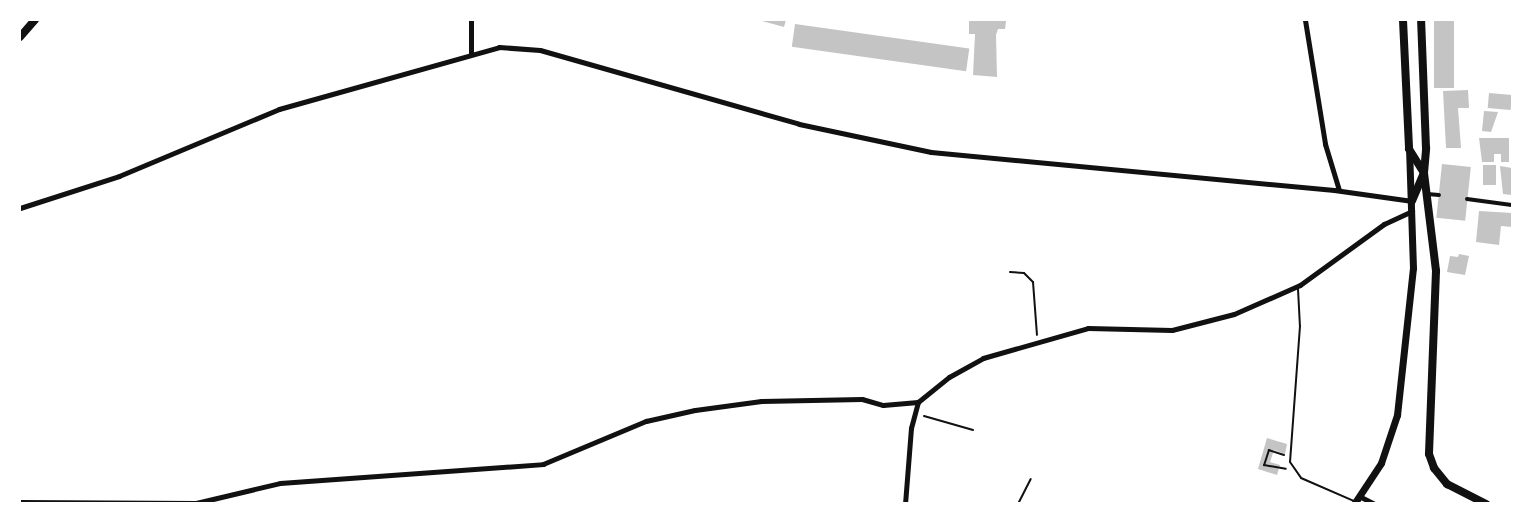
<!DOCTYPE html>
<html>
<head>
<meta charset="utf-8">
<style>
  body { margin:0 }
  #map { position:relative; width:1532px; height:523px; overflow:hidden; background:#fff; font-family:Literata,serif }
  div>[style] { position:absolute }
  .building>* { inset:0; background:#c4c4c4; transform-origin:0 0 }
  .path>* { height:2px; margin:-1px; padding:0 1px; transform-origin:1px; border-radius:1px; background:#111 }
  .service>* { height:2px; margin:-1px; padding:0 1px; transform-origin:1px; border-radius:1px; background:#111 }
  .pedestrian>* { height:4px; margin:-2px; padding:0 2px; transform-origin:2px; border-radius:2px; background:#111 }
  .minor>* { height:5px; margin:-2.5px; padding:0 2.5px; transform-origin:2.5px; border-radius:2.5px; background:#111 }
  .tertiary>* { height:7px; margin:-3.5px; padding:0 3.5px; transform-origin:3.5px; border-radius:3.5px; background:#111 }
  .secondary>* { height:8px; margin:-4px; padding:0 4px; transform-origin:4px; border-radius:4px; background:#111 }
  .primary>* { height:8px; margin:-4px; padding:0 4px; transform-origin:4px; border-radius:4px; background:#111 }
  span { translate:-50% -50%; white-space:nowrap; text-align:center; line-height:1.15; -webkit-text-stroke:6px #fff; paint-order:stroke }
  .frame { position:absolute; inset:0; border:21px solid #fff; pointer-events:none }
</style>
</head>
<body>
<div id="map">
  <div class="building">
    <i style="clip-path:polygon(758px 20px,786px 20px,784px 27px)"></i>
    <i style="clip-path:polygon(969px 20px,1006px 21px,1005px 29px,998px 29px,996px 35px,997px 77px,973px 75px,975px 34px,969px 34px)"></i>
    <i style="left:1434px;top:20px;width:20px;height:68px"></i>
    <i style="left:795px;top:24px;width:176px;height:23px;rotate:8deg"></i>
    <i style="clip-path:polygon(1468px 90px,1469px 108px,1458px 108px,1461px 148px,1446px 148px,1443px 91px)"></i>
    <i style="left:1489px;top:93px;width:23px;height:15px;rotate:5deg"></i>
    <i style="clip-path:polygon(1484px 111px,1498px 112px,1491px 132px,1482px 131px)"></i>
    <i style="clip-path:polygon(1479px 138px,1509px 138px,1509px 162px,1501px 162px,1501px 154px,1494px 154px,1494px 162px,1482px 162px)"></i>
    <i style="left:1442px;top:164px;width:29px;height:54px;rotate:6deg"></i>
    <i style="left:1483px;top:165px;width:13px;height:20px"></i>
    <i style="clip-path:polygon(1500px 166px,1512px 168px,1512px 195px,1503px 194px)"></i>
    <i style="clip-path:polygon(1479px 211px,1512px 213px,1512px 227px,1501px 226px,1499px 245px,1476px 242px)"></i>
    <i style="clip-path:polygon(1459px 254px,1469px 256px,1465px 275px,1447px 272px,1450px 256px,1458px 257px)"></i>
    <i style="clip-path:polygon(1267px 438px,1287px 444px,1285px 454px,1274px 450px,1270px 462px,1280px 465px,1277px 475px,1258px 469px)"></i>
  </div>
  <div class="path">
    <i style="left:1010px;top:272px;width:14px;rotate:4deg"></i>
    <i style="left:1024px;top:273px;width:13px;rotate:45deg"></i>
    <i style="left:1033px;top:282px;width:53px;rotate:85.7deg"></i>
    <i style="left:924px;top:416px;width:51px;rotate:15.9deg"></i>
    <i style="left:1284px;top:455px;width:16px;rotate:-162deg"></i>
    <i style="left:1269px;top:450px;width:16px;rotate:108deg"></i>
    <i style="left:1264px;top:465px;width:22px;rotate:10deg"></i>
    <i style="left:1018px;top:504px;width:28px;rotate:-63deg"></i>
  </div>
  <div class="service">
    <i style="left:1298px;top:289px;width:37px;rotate:87deg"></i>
    <i style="left:1300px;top:326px;width:136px;rotate:94.2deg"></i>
    <i style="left:1290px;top:462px;width:19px;rotate:55deg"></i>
    <i style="left:1301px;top:478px;width:58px;rotate:23.5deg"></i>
  </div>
  <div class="pedestrian">
    <i style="left:1427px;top:194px;width:12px;rotate:5deg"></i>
    <i style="left:1467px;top:199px;width:45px;rotate:7.6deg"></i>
  </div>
  <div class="minor">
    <i style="left:471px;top:20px;width:33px;rotate:90deg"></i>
    <i style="left:1305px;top:20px;width:126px;rotate:80.8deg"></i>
    <i style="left:1325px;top:144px;width:48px;rotate:73.1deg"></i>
    <i style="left:20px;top:208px;width:104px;rotate:-17.9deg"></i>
    <i style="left:119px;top:176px;width:173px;rotate:-22.7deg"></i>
    <i style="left:279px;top:109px;width:229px;rotate:-15.7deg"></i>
    <i style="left:499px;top:47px;width:41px;rotate:4.2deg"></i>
    <i style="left:540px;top:50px;width:269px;rotate:15.9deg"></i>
    <i style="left:799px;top:124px;width:135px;rotate:12deg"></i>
    <i style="left:931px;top:152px;width:405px;rotate:5.4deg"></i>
    <i style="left:1334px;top:190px;width:79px;rotate:8deg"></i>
    <i style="left:1359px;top:496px;width:18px;rotate:27deg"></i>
    <i style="left:20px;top:502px;width:176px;rotate:0.3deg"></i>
    <i style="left:196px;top:503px;width:86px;rotate:-13.4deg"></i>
    <i style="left:280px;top:483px;width:264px;rotate:-4.1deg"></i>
    <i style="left:543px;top:464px;width:112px;rotate:-22.7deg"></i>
    <i style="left:646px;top:421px;width:50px;rotate:-12.7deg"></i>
    <i style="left:695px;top:410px;width:67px;rotate:-7.8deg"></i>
    <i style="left:761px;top:401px;width:101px;rotate:-1.1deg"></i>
    <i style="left:862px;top:399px;width:22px;rotate:16deg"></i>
    <i style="left:883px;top:405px;width:35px;rotate:-5deg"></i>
    <i style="left:905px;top:504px;width:76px;rotate:-85.5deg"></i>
    <i style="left:911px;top:428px;width:27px;rotate:-75deg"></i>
    <i style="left:918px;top:402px;width:40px;rotate:-39deg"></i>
    <i style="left:949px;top:377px;width:39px;rotate:-29deg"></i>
    <i style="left:983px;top:358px;width:109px;rotate:-15.9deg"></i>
    <i style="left:1088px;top:328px;width:84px;rotate:1.4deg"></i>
    <i style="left:1172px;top:330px;width:64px;rotate:-14.5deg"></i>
    <i style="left:1234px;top:314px;width:72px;rotate:-23.7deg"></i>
    <i style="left:1300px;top:285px;width:104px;rotate:-36deg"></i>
    <i style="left:1384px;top:224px;width:31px;rotate:-25deg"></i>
  </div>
  <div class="tertiary">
    <i style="left:1354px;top:504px;width:49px;rotate:-56.6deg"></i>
    <i style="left:1381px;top:463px;width:51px;rotate:-71.6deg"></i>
    <i style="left:1397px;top:415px;width:148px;rotate:-83.8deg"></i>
    <i style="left:1413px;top:268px;width:119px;rotate:-91.9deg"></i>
  </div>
  <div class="secondary">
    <i style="left:1403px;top:20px;width:129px;rotate:87.3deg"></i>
    <i style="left:1409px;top:149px;width:28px;rotate:58deg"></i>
    <i style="left:1424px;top:173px;width:99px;rotate:83deg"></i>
    <i style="left:1436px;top:271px;width:183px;rotate:92.2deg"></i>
    <i style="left:1429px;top:454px;width:15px;rotate:70deg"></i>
    <i style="left:1434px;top:468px;width:21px;rotate:51deg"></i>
    <i style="left:1447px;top:484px;width:44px;rotate:27.1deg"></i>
    <i style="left:1412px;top:201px;width:30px;rotate:-67deg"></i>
    <i style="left:1424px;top:173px;width:25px;rotate:-85deg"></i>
    <i style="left:1426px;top:148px;width:128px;rotate:-92.2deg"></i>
  </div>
  <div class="primary">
    <i style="left:20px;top:37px;width:23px;rotate:-49deg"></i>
  </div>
  <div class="frame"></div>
</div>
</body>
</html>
